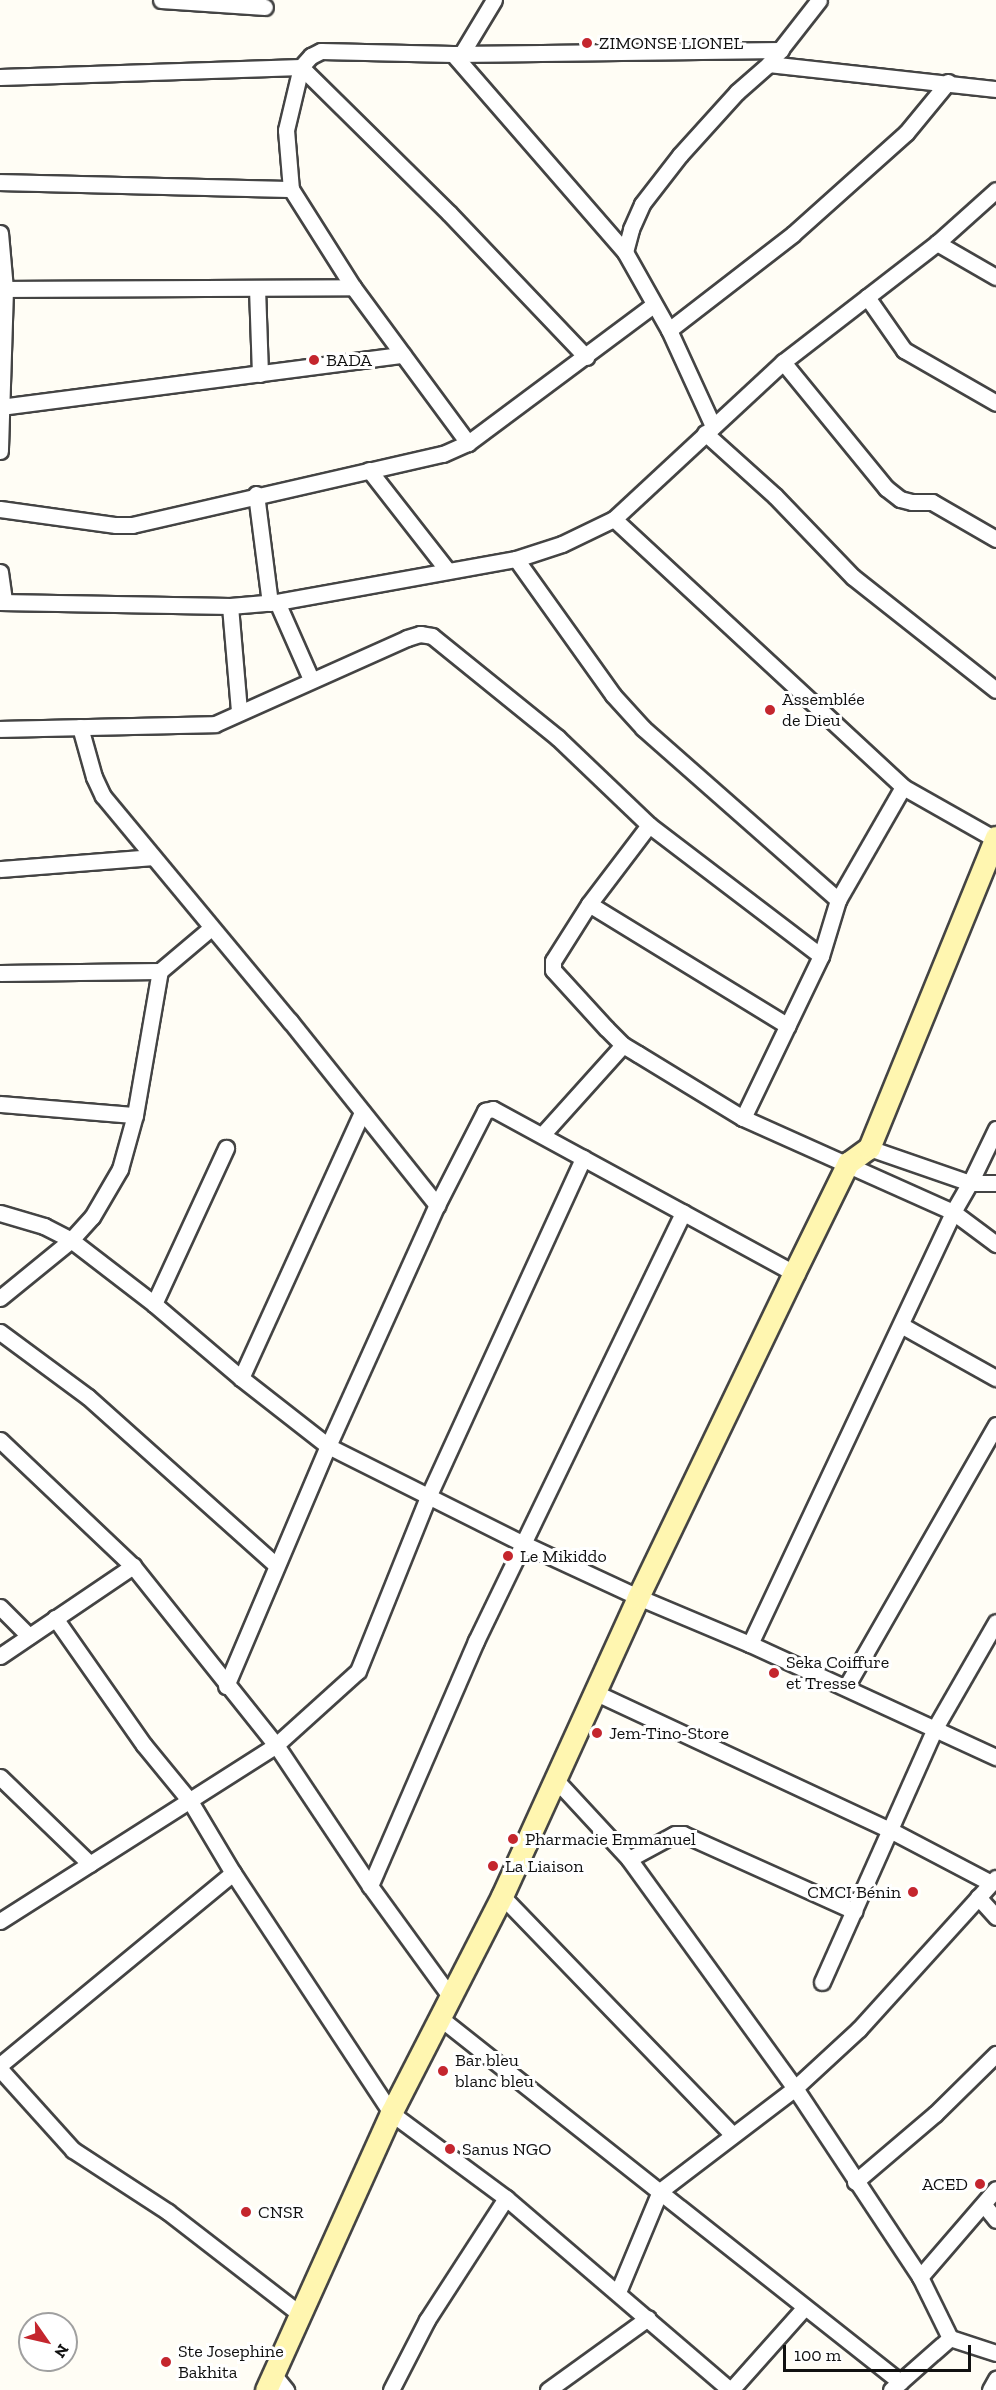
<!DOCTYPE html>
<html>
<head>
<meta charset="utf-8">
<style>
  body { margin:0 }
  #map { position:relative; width:996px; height:2390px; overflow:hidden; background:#fffdf5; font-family:"Zilla Slab",serif }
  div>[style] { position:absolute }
  .roads { filter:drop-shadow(2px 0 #444) drop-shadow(-2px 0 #444) drop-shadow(0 2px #444) drop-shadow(0 -2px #444) }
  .street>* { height:15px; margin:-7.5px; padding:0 7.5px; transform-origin:7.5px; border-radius:7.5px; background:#fff }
  .secondary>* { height:21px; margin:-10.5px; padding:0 10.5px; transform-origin:10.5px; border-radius:10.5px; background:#fff6b0 }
  .dots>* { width:16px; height:16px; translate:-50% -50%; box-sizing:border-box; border:3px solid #fff; border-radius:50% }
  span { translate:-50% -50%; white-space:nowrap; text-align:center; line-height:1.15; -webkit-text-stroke:6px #fff; paint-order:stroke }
  .poi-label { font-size:18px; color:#111 }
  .left { translate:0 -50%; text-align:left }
  .right { translate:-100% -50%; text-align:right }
  .north { position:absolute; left:18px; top:2312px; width:60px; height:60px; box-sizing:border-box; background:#fff; border:2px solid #a0a0a0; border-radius:50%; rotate:124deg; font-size:16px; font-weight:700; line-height:24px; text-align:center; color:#111 }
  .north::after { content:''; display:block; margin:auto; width:21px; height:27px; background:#c4262e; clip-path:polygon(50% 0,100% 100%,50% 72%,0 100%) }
  .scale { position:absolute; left:783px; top:2345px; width:188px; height:27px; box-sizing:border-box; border:3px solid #111; border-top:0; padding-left:8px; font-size:18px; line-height:21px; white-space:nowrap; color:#111; -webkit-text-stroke:4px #fff; paint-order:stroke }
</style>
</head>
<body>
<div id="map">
  <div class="roads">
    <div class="street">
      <i style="left:161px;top:0;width:104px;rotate:3.9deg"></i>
      <i style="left:462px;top:53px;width:62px;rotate:-58.9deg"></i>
      <i style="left:453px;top:54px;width:262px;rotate:49deg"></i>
      <i style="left:625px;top:252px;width:90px;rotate:60.6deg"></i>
      <i style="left:669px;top:330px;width:106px;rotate:65.4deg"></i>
      <i style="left:769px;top:64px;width:228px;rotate:6.3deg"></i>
      <i style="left:301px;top:67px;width:65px;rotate:103.4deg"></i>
      <i style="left:286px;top:130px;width:59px;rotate:85.2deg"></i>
      <i style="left:291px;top:189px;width:116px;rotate:57.7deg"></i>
      <i style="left:353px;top:287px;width:194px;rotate:53.6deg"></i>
      <i style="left:301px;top:67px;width:208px;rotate:44.6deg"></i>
      <i style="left:449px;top:213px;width:199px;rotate:46.4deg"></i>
      <i style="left:0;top:77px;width:301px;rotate:-1.9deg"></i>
      <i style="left:301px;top:67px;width:15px;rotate:-48deg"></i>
      <i style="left:311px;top:56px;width:11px;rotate:-27deg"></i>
      <i style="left:321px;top:51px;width:132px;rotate:1.3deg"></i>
      <i style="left:453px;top:54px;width:328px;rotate:-0.7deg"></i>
      <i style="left:0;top:182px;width:291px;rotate:1.4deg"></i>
      <i style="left:0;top:233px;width:56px;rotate:84.9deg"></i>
      <i style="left:5px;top:289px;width:162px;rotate:91.8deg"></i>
      <i style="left:937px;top:243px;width:68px;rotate:30deg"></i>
      <i style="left:625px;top:252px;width:24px;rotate:-75deg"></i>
      <i style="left:631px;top:229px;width:27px;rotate:-66deg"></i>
      <i style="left:642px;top:204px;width:62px;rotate:-52.2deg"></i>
      <i style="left:680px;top:155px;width:85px;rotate:-47.9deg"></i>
      <i style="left:737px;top:92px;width:43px;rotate:-41.2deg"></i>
      <i style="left:769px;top:64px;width:81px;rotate:-52deg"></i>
      <i style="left:257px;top:288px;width:86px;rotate:88deg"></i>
      <i style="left:5px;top:289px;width:348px;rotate:-0.3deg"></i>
      <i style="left:867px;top:297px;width:65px;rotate:55.1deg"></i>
      <i style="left:904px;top:350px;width:106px;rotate:29.9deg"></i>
      <i style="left:669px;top:330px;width:157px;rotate:-37.7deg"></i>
      <i style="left:793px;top:234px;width:152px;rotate:-41.8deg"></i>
      <i style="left:906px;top:133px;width:66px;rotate:-50.5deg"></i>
      <i style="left:783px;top:362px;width:163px;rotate:50.7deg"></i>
      <i style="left:886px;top:488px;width:18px;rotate:38deg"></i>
      <i style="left:900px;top:499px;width:12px;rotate:14deg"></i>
      <i style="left:912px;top:502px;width:20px"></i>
      <i style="left:932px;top:502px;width:74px;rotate:30deg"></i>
      <i style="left:0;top:407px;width:406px;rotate:-7.4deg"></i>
      <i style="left:705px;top:433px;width:94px;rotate:42deg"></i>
      <i style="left:775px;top:496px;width:112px;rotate:46.1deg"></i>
      <i style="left:853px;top:577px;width:182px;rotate:38.3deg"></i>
      <i style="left:369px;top:470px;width:128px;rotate:52deg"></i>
      <i style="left:256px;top:494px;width:110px;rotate:82.7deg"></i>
      <i style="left:0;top:509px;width:117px;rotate:7.9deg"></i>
      <i style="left:116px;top:525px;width:16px"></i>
      <i style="left:132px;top:525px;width:319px;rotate:-12.9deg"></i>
      <i style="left:443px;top:454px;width:27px;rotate:-24deg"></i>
      <i style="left:468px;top:443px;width:231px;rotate:-36.7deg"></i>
      <i style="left:614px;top:519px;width:394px;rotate:42.8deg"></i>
      <i style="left:903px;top:787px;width:106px;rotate:29.5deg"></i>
      <i style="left:516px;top:559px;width:167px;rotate:54.5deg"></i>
      <i style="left:613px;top:695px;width:45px;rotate:47.7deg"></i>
      <i style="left:643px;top:728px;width:260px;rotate:41.4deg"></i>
      <i style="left:0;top:572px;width:30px;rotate:82deg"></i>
      <i style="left:0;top:602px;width:230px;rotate:1deg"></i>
      <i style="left:230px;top:606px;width:47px;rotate:-4.9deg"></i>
      <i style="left:277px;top:602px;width:243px;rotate:-10.2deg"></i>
      <i style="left:516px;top:559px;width:48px;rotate:-18.1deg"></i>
      <i style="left:562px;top:544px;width:58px;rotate:-25.7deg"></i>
      <i style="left:614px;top:519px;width:231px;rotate:-42.9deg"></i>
      <i style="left:783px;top:362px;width:195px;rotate:-37.7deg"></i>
      <i style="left:937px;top:243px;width:79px;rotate:-41.9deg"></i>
      <i style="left:277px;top:602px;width:84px;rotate:66.2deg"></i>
      <i style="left:230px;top:606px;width:105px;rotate:85.1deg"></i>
      <i style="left:80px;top:727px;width:52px;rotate:74.4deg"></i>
      <i style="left:94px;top:777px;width:21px;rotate:65deg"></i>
      <i style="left:103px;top:796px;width:293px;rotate:50.3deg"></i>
      <i style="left:290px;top:1021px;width:236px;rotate:51.4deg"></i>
      <i style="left:0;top:729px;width:215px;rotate:-1.3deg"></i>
      <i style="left:215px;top:724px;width:210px;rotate:-24.1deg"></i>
      <i style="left:407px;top:638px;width:14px;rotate:-17deg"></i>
      <i style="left:420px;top:634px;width:12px;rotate:9deg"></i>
      <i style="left:432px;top:636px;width:162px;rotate:39deg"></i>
      <i style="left:558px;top:738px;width:126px;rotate:43.7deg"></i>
      <i style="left:649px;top:825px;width:216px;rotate:37.3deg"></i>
      <i style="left:649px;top:825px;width:99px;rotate:127.2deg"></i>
      <i style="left:589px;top:904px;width:67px;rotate:122.3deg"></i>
      <i style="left:553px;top:961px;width:9px;rotate:90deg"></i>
      <i style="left:553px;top:970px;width:79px;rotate:47.6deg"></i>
      <i style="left:606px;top:1028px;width:24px;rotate:45deg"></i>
      <i style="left:623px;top:1045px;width:17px;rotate:31deg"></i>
      <i style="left:638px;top:1054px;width:123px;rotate:31.4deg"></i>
      <i style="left:743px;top:1118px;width:230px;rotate:24.1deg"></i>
      <i style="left:953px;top:1212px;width:54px;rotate:36.7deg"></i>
      <i style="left:0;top:869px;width:153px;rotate:-4.5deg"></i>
      <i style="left:589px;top:904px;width:233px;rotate:31.5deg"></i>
      <i style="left:0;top:973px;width:160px;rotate:-0.7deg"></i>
      <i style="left:160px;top:971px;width:67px;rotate:-40.1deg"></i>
      <i style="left:0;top:1104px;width:135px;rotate:4.7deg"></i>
      <i style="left:743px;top:1118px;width:180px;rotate:-64.3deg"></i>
      <i style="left:821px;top:956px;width:59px;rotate:-73.1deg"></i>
      <i style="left:838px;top:900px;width:130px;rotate:-60.1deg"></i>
      <i style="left:542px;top:1135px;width:121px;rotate:-48deg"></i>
      <i style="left:869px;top:1148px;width:107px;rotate:19.1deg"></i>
      <i style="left:970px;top:1183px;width:26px"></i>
      <i style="left:0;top:1213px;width:46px;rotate:16.5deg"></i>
      <i style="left:44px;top:1226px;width:30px;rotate:27deg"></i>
      <i style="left:71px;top:1240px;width:105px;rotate:37.6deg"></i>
      <i style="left:154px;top:1304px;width:114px;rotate:40.4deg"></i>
      <i style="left:241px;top:1378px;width:110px;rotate:38deg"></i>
      <i style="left:328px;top:1446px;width:219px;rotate:26.6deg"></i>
      <i style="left:524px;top:1544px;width:126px;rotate:24.9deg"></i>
      <i style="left:638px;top:1597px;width:121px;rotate:22.8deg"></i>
      <i style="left:750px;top:1644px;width:271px;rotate:24.7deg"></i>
      <i style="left:0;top:1298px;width:92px;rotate:-39.2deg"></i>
      <i style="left:71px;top:1240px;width:31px;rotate:-48deg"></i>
      <i style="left:92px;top:1217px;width:56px;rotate:-59.7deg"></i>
      <i style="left:120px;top:1169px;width:56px;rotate:-74.5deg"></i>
      <i style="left:135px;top:1115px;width:146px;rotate:-80.2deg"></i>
      <i style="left:154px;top:1304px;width:172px;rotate:-65.2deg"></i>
      <i style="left:901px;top:1325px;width:109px;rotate:29.2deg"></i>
      <i style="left:0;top:1332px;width:109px;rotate:36.5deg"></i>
      <i style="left:88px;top:1397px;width:252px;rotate:41.8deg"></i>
      <i style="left:241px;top:1378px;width:292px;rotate:-65.5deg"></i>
      <i style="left:0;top:1440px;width:183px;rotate:43.5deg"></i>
      <i style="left:133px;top:1566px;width:229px;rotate:51.4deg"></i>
      <i style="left:276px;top:1745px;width:169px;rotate:56.3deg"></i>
      <i style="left:370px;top:1886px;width:136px;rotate:54deg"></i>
      <i style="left:0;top:1607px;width:41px;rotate:45deg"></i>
      <i style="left:55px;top:1618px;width:155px;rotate:55deg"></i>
      <i style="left:144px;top:1745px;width:72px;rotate:50.6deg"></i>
      <i style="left:190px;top:1801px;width:84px;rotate:59.2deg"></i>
      <i style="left:233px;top:1873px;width:287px;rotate:56.6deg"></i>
      <i style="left:391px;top:2113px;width:143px;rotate:36.5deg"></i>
      <i style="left:506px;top:2198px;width:295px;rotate:40.6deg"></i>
      <i style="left:750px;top:1644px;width:477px;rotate:-64.8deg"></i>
      <i style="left:953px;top:1212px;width:34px;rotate:-60deg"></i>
      <i style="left:970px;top:1183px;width:60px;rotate:-64.3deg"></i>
      <i style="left:0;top:1656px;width:161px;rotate:-34.1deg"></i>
      <i style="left:226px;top:1686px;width:261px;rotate:-67deg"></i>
      <i style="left:328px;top:1446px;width:265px;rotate:-65.7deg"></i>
      <i style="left:437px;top:1205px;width:106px;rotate:-62.9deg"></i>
      <i style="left:485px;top:1111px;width:8px;rotate:-14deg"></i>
      <i style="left:493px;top:1109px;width:343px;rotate:28.6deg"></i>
      <i style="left:846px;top:1687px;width:302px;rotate:-60.2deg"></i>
      <i style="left:594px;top:1692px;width:327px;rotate:25deg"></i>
      <i style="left:890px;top:1830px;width:114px;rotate:27.7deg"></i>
      <i style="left:0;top:1777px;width:125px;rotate:44deg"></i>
      <i style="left:555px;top:1779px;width:109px;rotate:47.2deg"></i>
      <i style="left:629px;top:1859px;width:283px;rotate:54.1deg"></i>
      <i style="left:795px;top:2088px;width:227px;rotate:56.5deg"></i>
      <i style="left:920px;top:2277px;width:68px;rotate:63.8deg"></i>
      <i style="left:629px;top:1859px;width:52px;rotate:-28.5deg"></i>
      <i style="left:675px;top:1834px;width:8px"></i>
      <i style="left:683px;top:1834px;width:188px;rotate:24.2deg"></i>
      <i style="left:370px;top:1886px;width:267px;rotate:-66.6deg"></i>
      <i style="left:476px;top:1641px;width:476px;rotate:-64.2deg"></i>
      <i style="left:502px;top:1896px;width:332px;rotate:46deg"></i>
      <i style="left:978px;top:1897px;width:27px;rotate:48deg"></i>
      <i style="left:0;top:1921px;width:327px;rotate:-32.5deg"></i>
      <i style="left:276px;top:1745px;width:110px;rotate:-42.1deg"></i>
      <i style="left:358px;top:1671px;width:188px;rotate:-68.1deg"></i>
      <i style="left:428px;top:1497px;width:373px;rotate:-65.4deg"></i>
      <i style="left:822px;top:1982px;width:278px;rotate:-66deg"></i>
      <i style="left:935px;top:1728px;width:122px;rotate:-60.1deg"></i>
      <i style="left:440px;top:2018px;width:587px;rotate:38.35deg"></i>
      <i style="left:0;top:2065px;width:302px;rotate:-39.5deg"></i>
      <i style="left:0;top:2069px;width:109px;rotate:48deg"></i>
      <i style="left:73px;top:2150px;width:113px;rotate:33.1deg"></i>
      <i style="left:168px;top:2212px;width:167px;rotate:37.7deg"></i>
      <i style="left:855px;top:2182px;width:105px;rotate:-40.4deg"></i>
      <i style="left:935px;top:2114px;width:86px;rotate:-44.5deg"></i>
      <i style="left:984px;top:2205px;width:19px;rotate:51deg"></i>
      <i style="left:920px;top:2277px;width:116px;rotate:-49.2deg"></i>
      <i style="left:618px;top:2292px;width:109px;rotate:-67.4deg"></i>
      <i style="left:660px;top:2191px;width:170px;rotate:-37.3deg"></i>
      <i style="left:795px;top:2088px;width:87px;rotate:-42.7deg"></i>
      <i style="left:859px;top:2029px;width:204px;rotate:-47.8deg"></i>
      <i style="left:273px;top:2374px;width:21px;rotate:51deg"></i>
      <i style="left:391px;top:2390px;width:79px;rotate:-62.8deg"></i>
      <i style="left:427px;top:2320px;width:145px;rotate:-57.1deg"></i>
      <i style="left:548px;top:2390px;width:123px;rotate:-35.8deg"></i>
      <i style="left:731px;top:2390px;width:111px;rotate:-48.3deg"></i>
      <i style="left:891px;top:2390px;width:79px;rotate:-41.4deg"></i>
      <i style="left:950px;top:2338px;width:48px;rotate:18.1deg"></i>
      <i style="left:990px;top:2390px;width:13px;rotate:-61deg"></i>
    </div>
    <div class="secondary">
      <i style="left:266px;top:2390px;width:304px;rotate:-65.7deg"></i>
      <i style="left:391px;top:2113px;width:244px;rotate:-62.9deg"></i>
      <i style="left:502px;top:1896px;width:328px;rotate:-65.5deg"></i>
      <i style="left:638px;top:1597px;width:360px;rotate:-64.3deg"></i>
      <i style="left:794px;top:1273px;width:123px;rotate:-63.9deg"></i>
      <i style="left:848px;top:1163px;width:26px;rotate:-36deg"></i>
      <i style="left:869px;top:1148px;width:336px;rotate:-67.8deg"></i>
    </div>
  </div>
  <div class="dots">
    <i style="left:587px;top:43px;background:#c4262e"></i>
    <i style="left:314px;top:360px;background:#c4262e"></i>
    <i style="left:770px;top:710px;background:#c4262e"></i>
    <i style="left:508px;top:1556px;background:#c4262e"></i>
    <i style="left:774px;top:1673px;background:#c4262e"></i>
    <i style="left:597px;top:1733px;background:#c4262e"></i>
    <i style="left:513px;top:1839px;background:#c4262e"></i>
    <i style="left:493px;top:1866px;background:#c4262e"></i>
    <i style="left:913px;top:1892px;background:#c4262e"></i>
    <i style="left:443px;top:2071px;background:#c4262e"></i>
    <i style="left:450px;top:2149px;background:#c4262e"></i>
    <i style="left:980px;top:2184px;background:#c4262e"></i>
    <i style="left:246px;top:2212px;background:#c4262e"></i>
    <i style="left:166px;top:2362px;background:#c4262e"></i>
  </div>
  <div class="poi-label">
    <span class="left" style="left:599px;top:43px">ZIMONSE LIONEL</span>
    <span class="left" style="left:326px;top:360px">BADA</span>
    <span class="left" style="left:782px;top:710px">Assemblée<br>de Dieu</span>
    <span class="left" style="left:520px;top:1556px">Le Mikiddo</span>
    <span class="left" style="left:786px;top:1673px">Seka Coiffure<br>et Tresse</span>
    <span class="left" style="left:609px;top:1733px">Jem-Tino-Store</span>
    <span class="left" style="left:525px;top:1839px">Pharmacie Emmanuel</span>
    <span class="left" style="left:505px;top:1866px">La Liaison</span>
    <span class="right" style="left:901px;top:1892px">CMCI Bénin</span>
    <span class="left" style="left:455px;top:2071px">Bar bleu<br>blanc bleu</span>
    <span class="left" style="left:462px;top:2149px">Sanus NGO</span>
    <span class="right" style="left:968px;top:2184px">ACED</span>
    <span class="left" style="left:258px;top:2212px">CNSR</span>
    <span class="left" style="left:178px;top:2362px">Ste Josephine<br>Bakhita</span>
  </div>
  <div class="north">N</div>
  <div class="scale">100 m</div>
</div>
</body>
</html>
